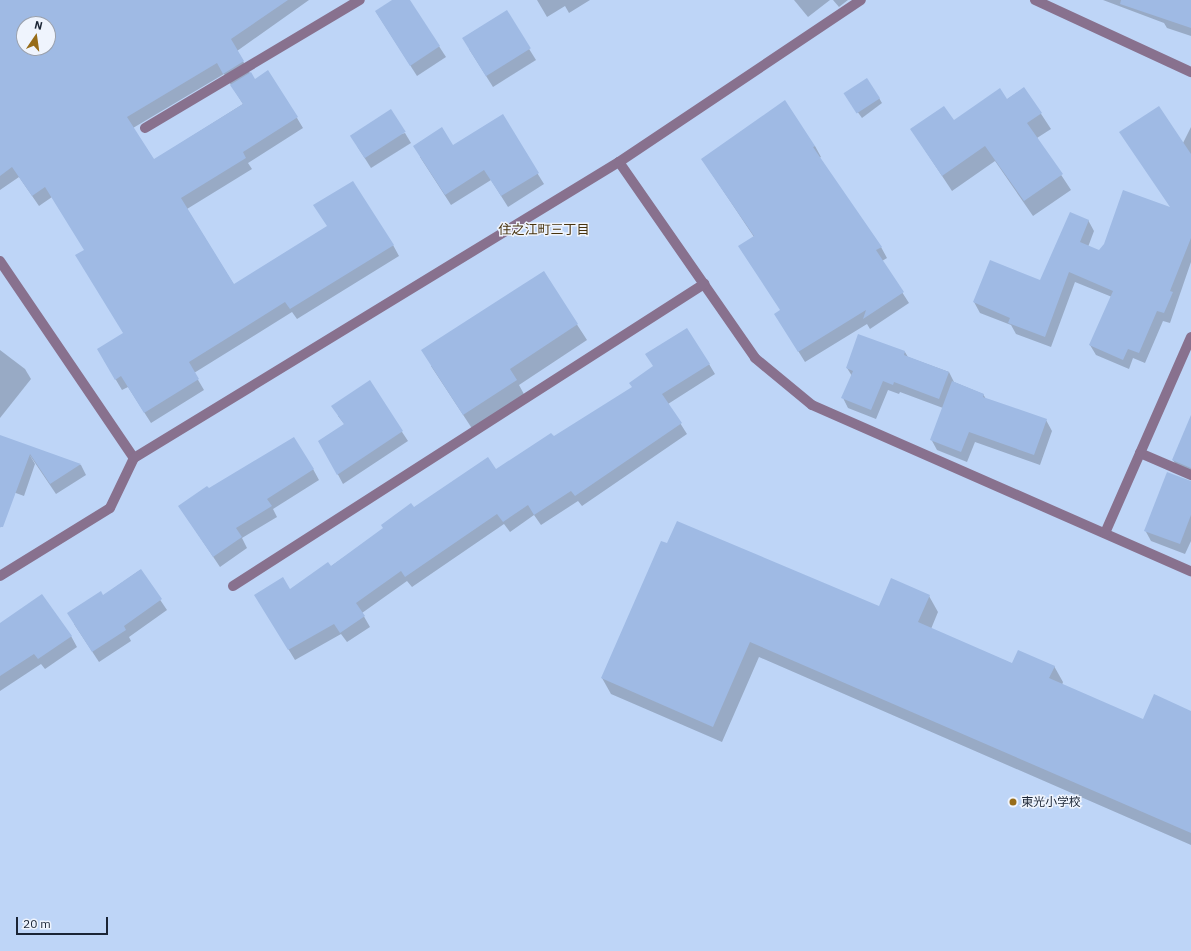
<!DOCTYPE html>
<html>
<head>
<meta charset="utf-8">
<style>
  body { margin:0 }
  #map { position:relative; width:1191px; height:951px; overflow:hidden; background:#bed5f7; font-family:"IBM Plex Sans","Noto Sans JP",sans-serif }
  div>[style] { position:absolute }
  .shadow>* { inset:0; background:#0003 }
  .building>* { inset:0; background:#9fbae4; transform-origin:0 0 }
  .minor>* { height:10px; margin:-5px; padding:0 5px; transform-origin:5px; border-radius:5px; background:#88718e }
  .dots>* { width:11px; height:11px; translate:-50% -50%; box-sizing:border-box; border:2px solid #eff4fd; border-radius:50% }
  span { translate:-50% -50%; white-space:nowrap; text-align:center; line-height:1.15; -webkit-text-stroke:3px #eff4fd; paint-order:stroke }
  .poi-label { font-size:12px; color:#1b2535 }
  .left { translate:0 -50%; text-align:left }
  .neighbourhood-label { font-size:13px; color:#48330d }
  .north { position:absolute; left:16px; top:16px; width:40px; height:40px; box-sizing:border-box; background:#eff4fd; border:1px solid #9aa1ad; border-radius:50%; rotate:13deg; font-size:11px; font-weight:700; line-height:16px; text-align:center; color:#1b2535 }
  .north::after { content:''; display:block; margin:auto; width:14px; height:18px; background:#976c19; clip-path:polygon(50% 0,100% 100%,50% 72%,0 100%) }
  .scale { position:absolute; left:16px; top:917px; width:92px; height:18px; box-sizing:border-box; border:2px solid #1b2535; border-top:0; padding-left:5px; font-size:12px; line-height:14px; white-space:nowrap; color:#1b2535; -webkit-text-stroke:3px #eff4fd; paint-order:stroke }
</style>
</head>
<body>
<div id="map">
  <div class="shadow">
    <i style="clip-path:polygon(evenodd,0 0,309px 0,237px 51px,254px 80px,297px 118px,303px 128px,248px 163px,252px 169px,187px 209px,234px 285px,393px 245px,399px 256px,297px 319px,292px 312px,194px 373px,204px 390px,151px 423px,128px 387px,122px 390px,104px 360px,124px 334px,85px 250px,52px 197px,39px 206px,19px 177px,0 190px,0 0,24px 24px,48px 24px,48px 48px,24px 48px,24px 24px,0 0,224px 74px,243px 104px,154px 160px,133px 128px,224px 74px)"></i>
    <i style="clip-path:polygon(394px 0,409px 0,446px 57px,417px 76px,376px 12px)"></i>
    <i style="clip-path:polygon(537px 0,590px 0,569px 13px,565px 6px,547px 17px)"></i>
    <i style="clip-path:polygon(794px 0,830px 0,808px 17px)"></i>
    <i style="clip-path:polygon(833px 0,848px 0,839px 7px)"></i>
    <i style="clip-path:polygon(1103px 0,1191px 0,1191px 36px,1167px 28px,1164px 23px)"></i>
    <i style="clip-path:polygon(506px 12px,536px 60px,493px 87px,469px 49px)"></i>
    <i style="clip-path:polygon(1024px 88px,1051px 129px,1037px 138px,1071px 190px,1033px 216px,995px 161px,952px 191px,911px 129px,954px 121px,1006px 100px)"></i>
    <i style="clip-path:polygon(879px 98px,882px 103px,862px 118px,849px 100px)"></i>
    <i style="clip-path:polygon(502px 116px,544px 184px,508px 207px,491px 180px,451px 205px,420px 157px,453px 146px)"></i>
    <i style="clip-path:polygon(1191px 127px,1191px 262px,1170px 323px,1163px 321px,1145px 363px,1133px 358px,1129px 369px,1096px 355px,1090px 345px,1112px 297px,1075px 282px,1051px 347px,1016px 334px,1011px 325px,980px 313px,974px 302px,1041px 282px,1088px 220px,1094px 231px,1088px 247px,1100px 251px,1171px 208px,1183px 143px)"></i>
    <i style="clip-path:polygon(405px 133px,411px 143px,371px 168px,357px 146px)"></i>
    <i style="clip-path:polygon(815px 146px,821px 157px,819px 158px,881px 247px,887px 258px,882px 261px,909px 303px,870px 329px,867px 324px,805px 362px,782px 325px,781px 311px,754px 237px,702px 159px)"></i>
    <i style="clip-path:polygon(543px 272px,587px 340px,519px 385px,525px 396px,473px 430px,431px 366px)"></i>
    <i style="clip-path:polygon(0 350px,25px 369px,31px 379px,0 418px)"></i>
    <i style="clip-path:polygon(905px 352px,908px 357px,949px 372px,954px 382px,983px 394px,986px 399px,1046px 420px,1052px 431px,1040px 465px,975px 442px,967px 462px,937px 450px,931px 439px,943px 408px,900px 392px,899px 394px,888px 390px,876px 419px,848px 408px,843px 398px,852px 376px,847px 368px)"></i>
    <i style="clip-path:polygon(709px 364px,715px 374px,668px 404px,687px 434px,582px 506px,578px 501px,541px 525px,534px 515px,510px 532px,504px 524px,412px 587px,407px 581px,362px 613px,370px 627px,347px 642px,341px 634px,295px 660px,262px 606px,330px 567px,414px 508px,496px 470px,553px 438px)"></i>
    <i style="clip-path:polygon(369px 382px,408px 441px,343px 484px,320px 441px,345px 425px,338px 416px)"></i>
    <i style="clip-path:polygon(1191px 428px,1191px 475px,1179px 470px,1173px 460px)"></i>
    <i style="clip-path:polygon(0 436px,81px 465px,86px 475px,56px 494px,29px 454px,35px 464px,24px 496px,13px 492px,0 528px)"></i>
    <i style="clip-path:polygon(313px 469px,319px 480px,273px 509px,277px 517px,242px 538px,247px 548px,220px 567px,179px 506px,209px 490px)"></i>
    <i style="clip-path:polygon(1191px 481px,1191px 541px,1185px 554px,1151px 541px,1145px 530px)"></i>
    <i style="clip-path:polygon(140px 570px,167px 610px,129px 637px,131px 641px,99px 662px,74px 624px,103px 596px)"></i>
    <i style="clip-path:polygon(929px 596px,938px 612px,931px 629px,1013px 664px,1054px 666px,1063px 682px,1062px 685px,1143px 721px,1191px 712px,1191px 845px,759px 657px,722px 742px,611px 694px,602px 678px)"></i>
    <i style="clip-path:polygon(0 623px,71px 636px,77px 647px,45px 669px,41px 664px,0 691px)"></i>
  </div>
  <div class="building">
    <i style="clip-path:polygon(evenodd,0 0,288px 0,231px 39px,244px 61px,223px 74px,217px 63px,127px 117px,154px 159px,243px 104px,230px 85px,251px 72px,255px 79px,268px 70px,298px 117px,243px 152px,246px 158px,181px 198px,234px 284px,327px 226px,313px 205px,353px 181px,394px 245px,290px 309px,285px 302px,189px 362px,199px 379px,144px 413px,121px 376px,115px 380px,97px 349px,123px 333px,75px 255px,84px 250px,45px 187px,32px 196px,12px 167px,0 176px,0 0,24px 24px,48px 24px,48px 48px,24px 48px,24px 24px)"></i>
    <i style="clip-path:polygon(392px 0,410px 0,440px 46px,410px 66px,375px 11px)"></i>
    <i style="clip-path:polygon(1121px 0,1191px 0,1191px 28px,1120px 4px)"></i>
    <i style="left:507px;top:10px;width:45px;height:53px;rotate:58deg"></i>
    <i style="left:867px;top:78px;width:24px;height:28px;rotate:57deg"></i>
    <i style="clip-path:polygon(1024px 87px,1042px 113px,1027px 123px,1063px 174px,1024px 201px,985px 146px,942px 176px,910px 129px,944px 106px,954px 120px,1000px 88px,1007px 99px)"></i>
    <i style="clip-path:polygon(785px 100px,815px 146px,813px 147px,882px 247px,876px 250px,904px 292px,863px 319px,866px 310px,798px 352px,774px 314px,780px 310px,738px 246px,754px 236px,701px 159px)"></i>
    <i style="clip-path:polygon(1159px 106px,1191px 154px,1191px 238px,1170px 291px,1173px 292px,1164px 313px,1157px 311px,1139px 353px,1128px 349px,1123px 360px,1089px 345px,1113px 291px,1069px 272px,1045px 337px,1008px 323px,1010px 318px,973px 302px,990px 260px,1040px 280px,1070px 212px,1089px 220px,1080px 242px,1099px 250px,1104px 244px,1123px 190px,1170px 207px,1119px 132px)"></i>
    <i style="left:391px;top:109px;width:27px;height:49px;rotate:57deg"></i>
    <i style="clip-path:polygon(503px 114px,539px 173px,501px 196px,484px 170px,445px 195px,413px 146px,442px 127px,453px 145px)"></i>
    <i style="clip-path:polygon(544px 271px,578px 324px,510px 369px,517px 380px,463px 415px,421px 350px)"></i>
    <i style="clip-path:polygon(687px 328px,710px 364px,662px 394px,682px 423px,575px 496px,571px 491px,534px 515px,528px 505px,503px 522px,497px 514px,405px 577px,401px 571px,356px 603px,365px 616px,340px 633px,334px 624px,288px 650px,254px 595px,283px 577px,290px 589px,328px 562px,331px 566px,383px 528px,381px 525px,411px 503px,414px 507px,488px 457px,496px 469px,551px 433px,554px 436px,632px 387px,629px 383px,653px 366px,645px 354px)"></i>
    <i style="clip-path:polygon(858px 334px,905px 351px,904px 355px,949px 372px,939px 399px,894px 382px,893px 385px,883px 381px,871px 410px,841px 398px,853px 371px,846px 368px)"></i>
    <i style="clip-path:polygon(370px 380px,403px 431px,337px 475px,318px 441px,344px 424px,331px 406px)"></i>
    <i style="clip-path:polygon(952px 381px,984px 394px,983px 397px,1047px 419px,1034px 455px,969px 432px,961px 452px,930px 440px)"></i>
    <i style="clip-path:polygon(1191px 415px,1191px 468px,1172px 460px)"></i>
    <i style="clip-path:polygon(0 435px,81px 464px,50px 484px,30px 454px,3px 527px,0 527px)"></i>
    <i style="clip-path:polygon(294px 437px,314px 469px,267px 499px,272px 506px,236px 528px,242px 537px,213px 557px,178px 506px,207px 486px,209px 488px)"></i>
    <i style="clip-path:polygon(1167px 472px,1191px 481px,1191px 515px,1180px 544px,1144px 531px)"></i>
    <i style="clip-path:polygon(677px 521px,879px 606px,891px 578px,930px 595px,918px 622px,1012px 663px,1018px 650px,1055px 666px,1049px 678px,1143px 719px,1154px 694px,1191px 711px,1191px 833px,750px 642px,713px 727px,601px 678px,661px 541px,667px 543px)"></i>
    <i style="clip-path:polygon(141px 569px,162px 599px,124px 626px,126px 630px,92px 652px,67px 613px,101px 591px,103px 595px)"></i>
    <i style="clip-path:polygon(42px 594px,72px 636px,38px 659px,34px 654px,0 676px,0 623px)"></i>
  </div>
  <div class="minor">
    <i style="left:1035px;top:0;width:172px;rotate:24.8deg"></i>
    <i style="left:145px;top:128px;width:250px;rotate:-30.8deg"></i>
    <i style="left:619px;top:162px;width:239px;rotate:55.2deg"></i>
    <i style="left:755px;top:358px;width:74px;rotate:39.5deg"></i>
    <i style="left:812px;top:405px;width:414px;rotate:23.7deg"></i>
    <i style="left:0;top:261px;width:238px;rotate:55.8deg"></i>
    <i style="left:1140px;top:453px;width:56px;rotate:23.3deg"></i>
    <i style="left:1105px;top:533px;width:214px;rotate:-66.3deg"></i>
    <i style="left:0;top:576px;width:129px;rotate:-31.7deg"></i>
    <i style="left:110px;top:508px;width:55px;rotate:-64.4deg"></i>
    <i style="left:134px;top:458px;width:568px;rotate:-31.4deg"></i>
    <i style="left:619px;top:162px;width:291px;rotate:-33.8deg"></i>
    <i style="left:233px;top:586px;width:560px;rotate:-32.67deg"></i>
  </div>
  <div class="dots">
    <i style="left:1013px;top:802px;background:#976c19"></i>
  </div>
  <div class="poi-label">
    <span class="left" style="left:1021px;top:802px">東光小学校</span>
  </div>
  <div class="neighbourhood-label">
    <span style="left:544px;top:230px">住之江町三丁目</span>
  </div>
  <div class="north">N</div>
  <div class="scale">20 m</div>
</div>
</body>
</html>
